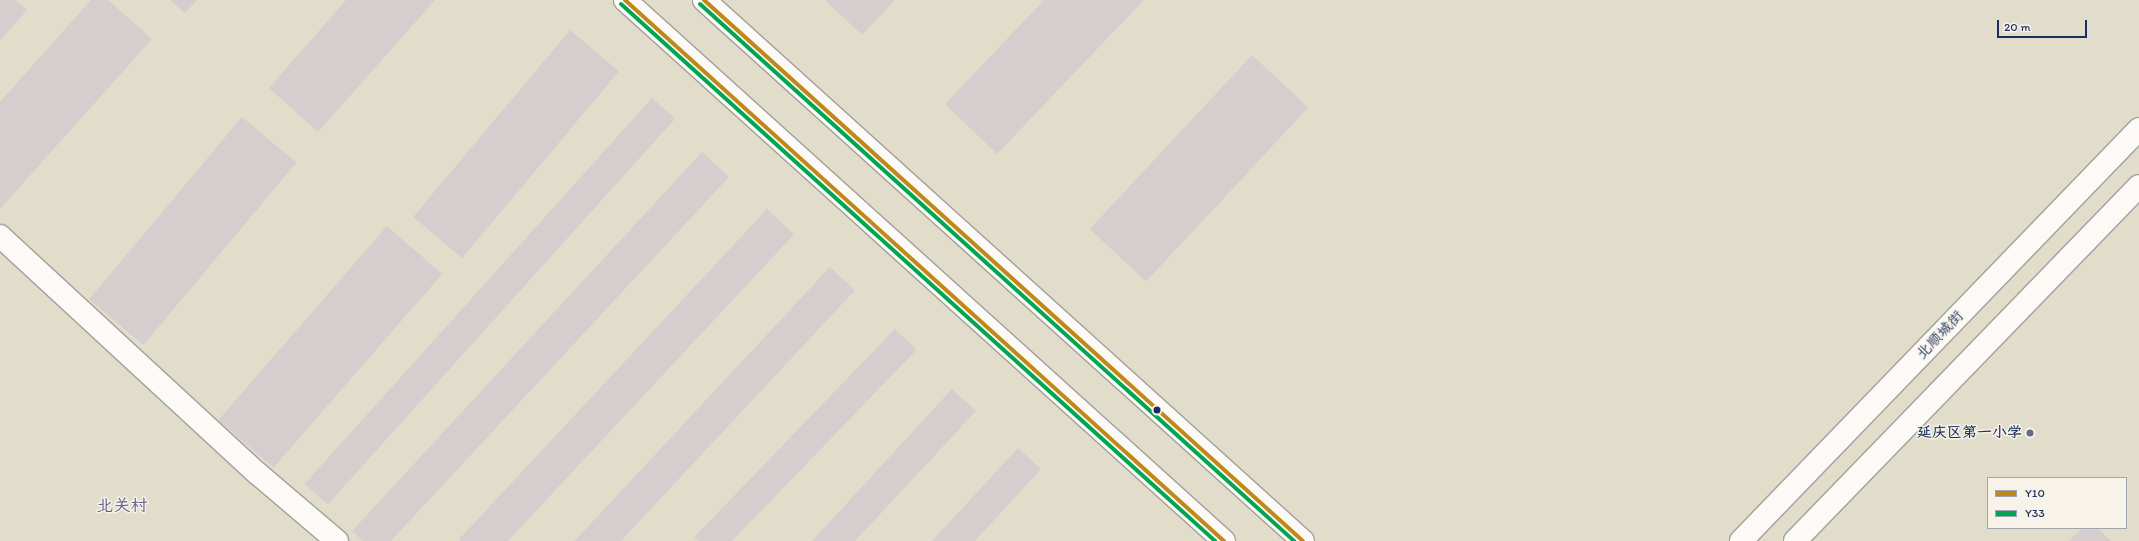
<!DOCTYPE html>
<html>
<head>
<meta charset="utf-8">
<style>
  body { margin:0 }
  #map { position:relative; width:2139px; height:541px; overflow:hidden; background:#e2dcca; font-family:Itim,"LXGW WenKai TC",sans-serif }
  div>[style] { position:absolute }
  .building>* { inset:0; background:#d6cece; transform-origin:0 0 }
  .roads { filter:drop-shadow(1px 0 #a2a19c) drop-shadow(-1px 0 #a2a19c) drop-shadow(0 1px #a2a19c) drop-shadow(0 -1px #a2a19c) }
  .minor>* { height:22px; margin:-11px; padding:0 11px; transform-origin:11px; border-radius:11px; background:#fbfaf7 }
  .tertiary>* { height:22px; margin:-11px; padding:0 11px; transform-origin:11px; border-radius:11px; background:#fbfaf7 }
  .bus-1>* { height:4px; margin:-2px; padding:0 2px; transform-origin:2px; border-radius:2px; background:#c08818 }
  .bus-2>* { height:4px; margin:-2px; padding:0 2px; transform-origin:2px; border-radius:2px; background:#00a651 }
  .dots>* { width:11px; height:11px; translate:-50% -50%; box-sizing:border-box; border:2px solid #f7f3e8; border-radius:50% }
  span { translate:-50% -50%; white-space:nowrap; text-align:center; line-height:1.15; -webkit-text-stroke:3px #f7f3e8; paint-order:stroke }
  .street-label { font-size:15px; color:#1b2f5e }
  .poi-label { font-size:15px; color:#1b2f5e; font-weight:700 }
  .right { translate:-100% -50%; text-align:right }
  .quarter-label { font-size:17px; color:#5b5d8c }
  .legend { position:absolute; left:1987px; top:477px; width:140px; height:52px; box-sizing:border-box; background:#f7f3e8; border:1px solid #9fa5b1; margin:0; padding:5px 7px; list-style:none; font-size:12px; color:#1b2f5e }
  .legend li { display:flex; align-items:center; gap:8px; height:20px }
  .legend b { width:20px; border:1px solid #9fa5b1 }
  .scale { position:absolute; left:1997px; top:20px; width:90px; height:18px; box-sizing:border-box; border:2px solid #1b2f5e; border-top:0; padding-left:5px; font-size:12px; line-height:14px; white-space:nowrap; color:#1b2f5e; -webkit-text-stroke:3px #f7f3e8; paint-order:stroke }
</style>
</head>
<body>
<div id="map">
  <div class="building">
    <i style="clip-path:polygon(0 0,15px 0,27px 10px,0 41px)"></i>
    <i style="clip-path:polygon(91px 0,108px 0,152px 39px,0 209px,0 102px)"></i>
    <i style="clip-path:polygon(170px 0,197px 0,185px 13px)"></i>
    <i style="clip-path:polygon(346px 0,435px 0,318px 132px,269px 88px)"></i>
    <i style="clip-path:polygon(825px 0,895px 0,862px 35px)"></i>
    <i style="clip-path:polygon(1044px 0,1144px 0,997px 154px,945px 104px)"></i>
    <i style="left:570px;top:30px;width:64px;height:244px;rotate:40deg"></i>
    <i style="left:1252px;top:55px;width:77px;height:238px;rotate:43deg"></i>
    <i style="left:652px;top:98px;width:31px;height:519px;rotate:42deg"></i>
    <i style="left:242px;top:117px;width:71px;height:238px;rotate:40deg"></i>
    <i style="clip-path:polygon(702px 152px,729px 177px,391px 541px,363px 541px,352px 531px)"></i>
    <i style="left:767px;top:209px;width:37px;height:452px;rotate:43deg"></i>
    <i style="left:387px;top:226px;width:73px;height:257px;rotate:41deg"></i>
    <i style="left:830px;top:267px;width:34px;height:374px;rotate:43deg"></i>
    <i style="left:895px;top:329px;width:30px;height:289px;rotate:44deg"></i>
    <i style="clip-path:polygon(952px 389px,976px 411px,855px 541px,812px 541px)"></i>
    <i style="clip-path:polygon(1018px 448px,1041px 469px,975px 541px,932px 541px)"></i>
    <i style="clip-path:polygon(2082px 528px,2097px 528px,2111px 541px,2069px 541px)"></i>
  </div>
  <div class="roads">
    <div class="minor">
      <i style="left:0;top:236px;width:350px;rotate:42.7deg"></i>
      <i style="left:257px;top:473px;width:105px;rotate:40.4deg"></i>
    </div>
    <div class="tertiary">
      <i style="left:625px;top:0;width:807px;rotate:42.09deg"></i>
      <i style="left:704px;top:0;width:807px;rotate:42.09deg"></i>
      <i style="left:1741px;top:541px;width:573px;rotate:-45.99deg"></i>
      <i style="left:1795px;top:541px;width:494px;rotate:-45.9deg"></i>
    </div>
  </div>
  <div class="bus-1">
    <i style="left:625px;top:0;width:807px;rotate:42.09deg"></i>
    <i style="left:704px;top:0;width:807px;rotate:42.09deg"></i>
  </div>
  <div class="bus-2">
    <i style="left:621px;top:4px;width:801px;rotate:42.11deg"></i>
    <i style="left:700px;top:4px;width:801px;rotate:42.11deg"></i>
  </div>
  <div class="dots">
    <i style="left:1157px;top:410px;background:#1b2f5e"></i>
    <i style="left:2030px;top:433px;background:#616c84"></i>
  </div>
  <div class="street-label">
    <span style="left:1940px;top:335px;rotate:-46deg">北顺城街</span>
  </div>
  <div class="poi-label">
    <span class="right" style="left:2022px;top:433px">延庆区第一小学</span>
  </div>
  <div class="quarter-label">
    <span style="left:122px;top:506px">北关村</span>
  </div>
  <ul class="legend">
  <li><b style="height:5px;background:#c08818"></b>Y10</li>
  <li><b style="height:5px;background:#00a651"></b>Y33</li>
  </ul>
  <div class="scale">20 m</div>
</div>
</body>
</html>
